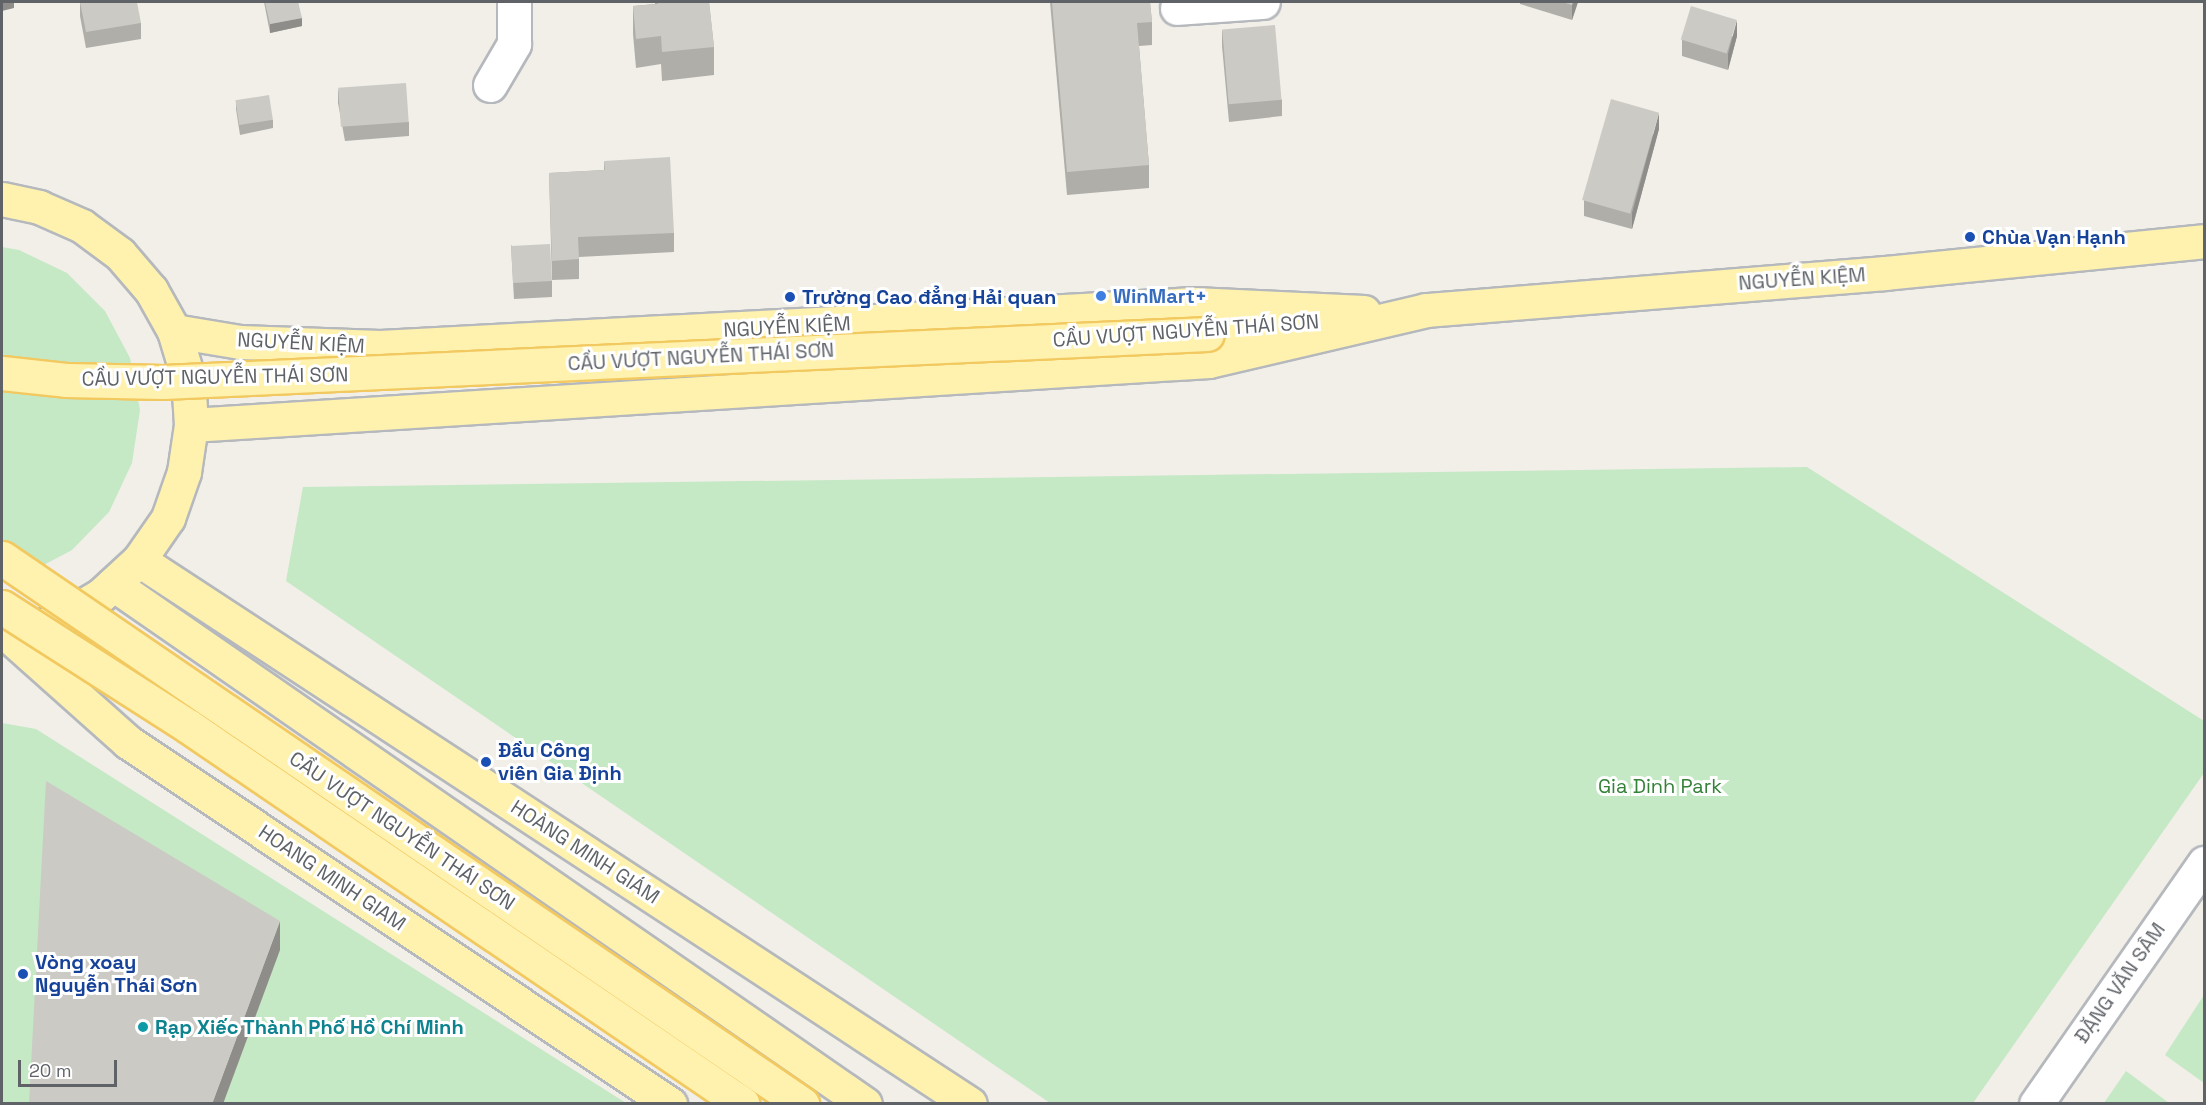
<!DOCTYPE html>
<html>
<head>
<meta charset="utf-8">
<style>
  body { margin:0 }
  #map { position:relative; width:2206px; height:1105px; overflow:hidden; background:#f1efe8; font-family:"Space Grotesk",sans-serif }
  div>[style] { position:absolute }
  .green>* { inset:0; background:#c5e8c5 }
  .roads { filter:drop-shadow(2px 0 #b5b8bc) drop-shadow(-2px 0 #b5b8bc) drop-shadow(0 2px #b5b8bc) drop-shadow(0 -2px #b5b8bc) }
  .minor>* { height:33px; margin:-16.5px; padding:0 16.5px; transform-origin:16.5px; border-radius:16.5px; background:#fff }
  .tertiary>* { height:33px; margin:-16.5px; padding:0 16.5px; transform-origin:16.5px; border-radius:16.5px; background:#fff }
  .primary>* { height:33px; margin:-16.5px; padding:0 16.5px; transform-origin:16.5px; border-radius:16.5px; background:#fff2af }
  .bridges { filter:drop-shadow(2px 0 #f2c960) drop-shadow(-2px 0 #f2c960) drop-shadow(0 2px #f2c960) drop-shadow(0 -2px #f2c960) }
  .primary-bridge>* { height:33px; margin:-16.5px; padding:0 16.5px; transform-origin:16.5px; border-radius:16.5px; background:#fff2af }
  .wall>* { inset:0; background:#afaea9 }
  .shaded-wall>* { inset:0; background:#8f8d8a }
  .building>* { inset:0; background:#cccac5; transform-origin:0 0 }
  .dots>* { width:16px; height:16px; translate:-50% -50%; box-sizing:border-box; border:3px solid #fff; border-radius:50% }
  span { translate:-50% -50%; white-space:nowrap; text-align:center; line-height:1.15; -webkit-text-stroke:6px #fff; paint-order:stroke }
  .transit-label { font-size:20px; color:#164399; font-weight:700 }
  .left { translate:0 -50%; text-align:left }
  .street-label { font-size:20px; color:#5f6368 }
  .shop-label { font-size:20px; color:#366cbe; font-weight:700 }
  .park-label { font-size:20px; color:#348238 }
  .culture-label { font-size:20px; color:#0d838f; font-weight:700 }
  .frame { position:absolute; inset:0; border:3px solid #5f6368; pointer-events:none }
  .scale { position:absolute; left:18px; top:1060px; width:99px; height:27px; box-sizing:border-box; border:3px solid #5f6368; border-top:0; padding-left:8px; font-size:18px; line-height:21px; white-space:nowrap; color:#5f6368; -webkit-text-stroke:4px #fff; paint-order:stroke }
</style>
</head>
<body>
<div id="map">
  <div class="green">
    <i style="clip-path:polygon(2px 247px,19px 250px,67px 273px,105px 311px,130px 358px,140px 410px,132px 463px,109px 512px,72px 550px,25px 575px,2px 580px)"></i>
    <i style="clip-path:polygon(1807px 467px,2204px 721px,2204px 773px,1973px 1103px,1050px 1103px,286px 581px,303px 487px)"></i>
    <i style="clip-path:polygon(2px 723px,36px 729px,626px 1103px,2px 1103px)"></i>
    <i style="clip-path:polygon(2204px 995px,2204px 1083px,2165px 1055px)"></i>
    <i style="clip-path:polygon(2126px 1071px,2169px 1103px,2104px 1103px)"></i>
  </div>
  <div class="roads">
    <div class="minor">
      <i style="left:1177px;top:8px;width:86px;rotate:-4deg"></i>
      <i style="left:490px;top:85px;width:48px;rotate:-59.7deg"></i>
      <i style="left:514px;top:44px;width:42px;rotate:-90deg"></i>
    </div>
    <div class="tertiary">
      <i style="left:2036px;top:1104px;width:294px;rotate:-55.1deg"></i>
    </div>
    <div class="primary">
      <i style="left:2px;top:199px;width:38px;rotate:12deg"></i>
      <i style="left:39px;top:207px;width:47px;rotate:23.8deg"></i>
      <i style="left:82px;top:226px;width:47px;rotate:36.4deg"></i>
      <i style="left:120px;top:254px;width:48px;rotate:49.3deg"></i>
      <i style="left:151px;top:290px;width:47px;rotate:60.7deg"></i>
      <i style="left:174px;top:331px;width:48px;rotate:73.1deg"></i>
      <i style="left:188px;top:377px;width:48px;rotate:86.4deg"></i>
      <i style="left:191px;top:425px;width:48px;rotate:98.5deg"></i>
      <i style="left:184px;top:472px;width:49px;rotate:109.2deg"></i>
      <i style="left:168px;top:518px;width:51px;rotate:124.6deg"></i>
      <i style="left:139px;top:560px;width:52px;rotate:137.4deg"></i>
      <i style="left:101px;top:595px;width:51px;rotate:149.4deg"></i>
      <i style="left:57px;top:621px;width:46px;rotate:163.5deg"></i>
      <i style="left:174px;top:331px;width:67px;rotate:9.5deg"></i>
      <i style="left:240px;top:342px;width:140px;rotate:2deg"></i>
      <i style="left:380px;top:347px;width:815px;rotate:-3.02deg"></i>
      <i style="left:1194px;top:304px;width:170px;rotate:2.7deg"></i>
      <i style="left:1207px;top:334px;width:69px;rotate:-5.8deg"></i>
      <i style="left:191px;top:425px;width:1020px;rotate:-3.6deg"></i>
      <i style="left:1209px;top:361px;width:223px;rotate:-13.2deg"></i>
      <i style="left:1426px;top:310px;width:460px;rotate:-4.6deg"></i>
      <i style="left:1885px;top:273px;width:321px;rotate:-5.7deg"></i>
      <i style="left:139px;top:560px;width:993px;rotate:33.21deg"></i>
      <i style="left:113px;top:584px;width:914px;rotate:34.66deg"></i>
      <i style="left:8px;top:635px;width:161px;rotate:41.7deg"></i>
      <i style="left:128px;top:742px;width:652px;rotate:33.74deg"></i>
    </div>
  </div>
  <div class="bridges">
    <div class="primary-bridge">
      <i style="left:2px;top:373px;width:64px;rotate:6.2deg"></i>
      <i style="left:66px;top:380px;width:97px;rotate:1.2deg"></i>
      <i style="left:163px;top:382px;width:1045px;rotate:-2.63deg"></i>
      <i style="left:2px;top:558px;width:969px;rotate:34.31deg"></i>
      <i style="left:2px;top:607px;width:221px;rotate:32.6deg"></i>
      <i style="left:188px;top:726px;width:671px;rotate:34.26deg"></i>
    </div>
  </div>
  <div class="wall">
    <i style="clip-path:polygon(80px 2px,141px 23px,141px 39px,86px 48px,80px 16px)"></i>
    <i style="clip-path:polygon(264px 2px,298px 2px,302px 26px,270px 33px)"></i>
    <i style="clip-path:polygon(655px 2px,709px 2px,714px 47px,714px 75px,662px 81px,661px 64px,636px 68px,633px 34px,633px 6px,655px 4px)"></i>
    <i style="clip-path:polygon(1050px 2px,1150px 2px,1152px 22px,1152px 45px,1139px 46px,1149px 165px,1149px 188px,1067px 195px)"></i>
    <i style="clip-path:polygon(1520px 2px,1578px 2px,1572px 20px,1520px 4px)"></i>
    <i style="clip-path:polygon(1222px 30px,1282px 100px,1282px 116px,1229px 122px,1222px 46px)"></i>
    <i style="clip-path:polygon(1737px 36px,1728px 70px,1682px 56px,1682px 40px)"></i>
    <i style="clip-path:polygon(338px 90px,409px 122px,409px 136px,345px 141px,338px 103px)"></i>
    <i style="clip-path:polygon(236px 101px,273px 120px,273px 128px,240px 135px,236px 109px)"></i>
    <i style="clip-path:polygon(1659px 129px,1632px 229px,1584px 216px,1584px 200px)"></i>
    <i style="clip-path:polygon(604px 161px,674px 233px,674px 252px,579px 257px,579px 279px,552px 280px,549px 173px,604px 170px)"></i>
    <i style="clip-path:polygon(511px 245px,552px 281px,552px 297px,514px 299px)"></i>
  </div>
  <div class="shaded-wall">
    <i style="clip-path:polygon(2px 2px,14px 2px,14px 8px,2px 11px)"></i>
    <i style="clip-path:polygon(1573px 2px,1578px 2px,1572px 20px,1572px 5px)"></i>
    <i style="clip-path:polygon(302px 18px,302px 26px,270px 33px,270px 24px)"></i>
    <i style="clip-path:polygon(1737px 20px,1737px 36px,1728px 70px,1728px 54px)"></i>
    <i style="clip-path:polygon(1659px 113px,1659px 129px,1632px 229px,1632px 213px)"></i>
    <i style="clip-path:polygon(280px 921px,280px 950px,223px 1104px,212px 1104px)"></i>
  </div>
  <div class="building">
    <i style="clip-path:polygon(80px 2px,137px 2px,141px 23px,86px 32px)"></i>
    <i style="clip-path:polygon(265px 2px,298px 2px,302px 18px,270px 24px)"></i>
    <i style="clip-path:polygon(657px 2px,709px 2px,714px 47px,662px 52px,661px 36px,636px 39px,633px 6px,658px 4px)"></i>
    <i style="clip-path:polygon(1052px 2px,1150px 2px,1152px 22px,1137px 23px,1149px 165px,1067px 172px)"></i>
    <i style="clip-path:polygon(1562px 2px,1573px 2px,1572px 5px)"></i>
    <i style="left:1691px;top:6px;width:48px;height:35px;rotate:17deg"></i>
    <i style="left:1275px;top:25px;width:75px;height:53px;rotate:85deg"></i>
    <i style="left:406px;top:83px;width:39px;height:68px;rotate:86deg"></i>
    <i style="left:269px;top:95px;width:25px;height:34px;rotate:81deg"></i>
    <i style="left:1611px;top:99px;width:50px;height:105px;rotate:16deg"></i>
    <i style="clip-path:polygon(670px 157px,674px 233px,578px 237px,579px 259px,552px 261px,549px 173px,605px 170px,604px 161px)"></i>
    <i style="left:550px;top:244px;width:37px;height:39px;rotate:87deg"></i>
    <i style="clip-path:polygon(46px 781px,280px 921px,212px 1104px,29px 1104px)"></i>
  </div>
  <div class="dots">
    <i style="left:1970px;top:237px;background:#1a4fb4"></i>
    <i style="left:1101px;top:296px;background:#3f7fe0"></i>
    <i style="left:790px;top:297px;background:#1a4fb4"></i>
    <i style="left:486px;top:762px;background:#1a4fb4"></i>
    <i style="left:23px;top:974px;background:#1a4fb4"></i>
    <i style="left:143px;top:1027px;background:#0f9aa8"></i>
  </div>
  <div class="transit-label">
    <span class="left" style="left:1982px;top:237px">Chùa Vạn Hạnh</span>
    <span class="left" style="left:802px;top:297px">Trường Cao đẳng Hải quan</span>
    <span class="left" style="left:498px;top:762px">Đầu Công<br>viên Gia Định</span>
    <span class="left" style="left:35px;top:974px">Vòng xoay<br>Nguyễn Thái Sơn</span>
  </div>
  <div class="street-label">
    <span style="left:1802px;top:279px;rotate:-4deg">NGUYỄN KIỆM</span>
    <span style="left:787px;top:327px;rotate:-3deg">NGUYỄN KIỆM</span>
    <span style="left:1186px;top:331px;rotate:-4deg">CẦU VƯỢT NGUYỄN THÁI SƠN</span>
    <span style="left:301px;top:343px;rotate:3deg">NGUYỄN KIỆM</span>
    <span style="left:701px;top:357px;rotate:-3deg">CẦU VƯỢT NGUYỄN THÁI SƠN</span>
    <span style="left:215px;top:377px;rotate:-1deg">CẦU VƯỢT NGUYỄN THÁI SƠN</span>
    <span style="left:402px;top:831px;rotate:34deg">CẦU VƯỢT NGUYỄN THÁI SƠN</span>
    <span style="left:585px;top:852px;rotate:33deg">HOÀNG MINH GIÁM</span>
    <span style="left:332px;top:878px;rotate:34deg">HOANG MINH GIAM</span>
    <span style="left:2120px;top:983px;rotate:-55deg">ĐẶNG VĂN SÂM</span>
  </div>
  <div class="shop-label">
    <span class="left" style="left:1113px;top:296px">WinMart+</span>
  </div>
  <div class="park-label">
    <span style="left:1660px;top:786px">Gia Dinh Park</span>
  </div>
  <div class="culture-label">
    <span class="left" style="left:155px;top:1027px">Rạp Xiếc Thành Phố Hồ Chí Minh</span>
  </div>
  <div class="frame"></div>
  <div class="scale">20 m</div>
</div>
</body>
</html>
